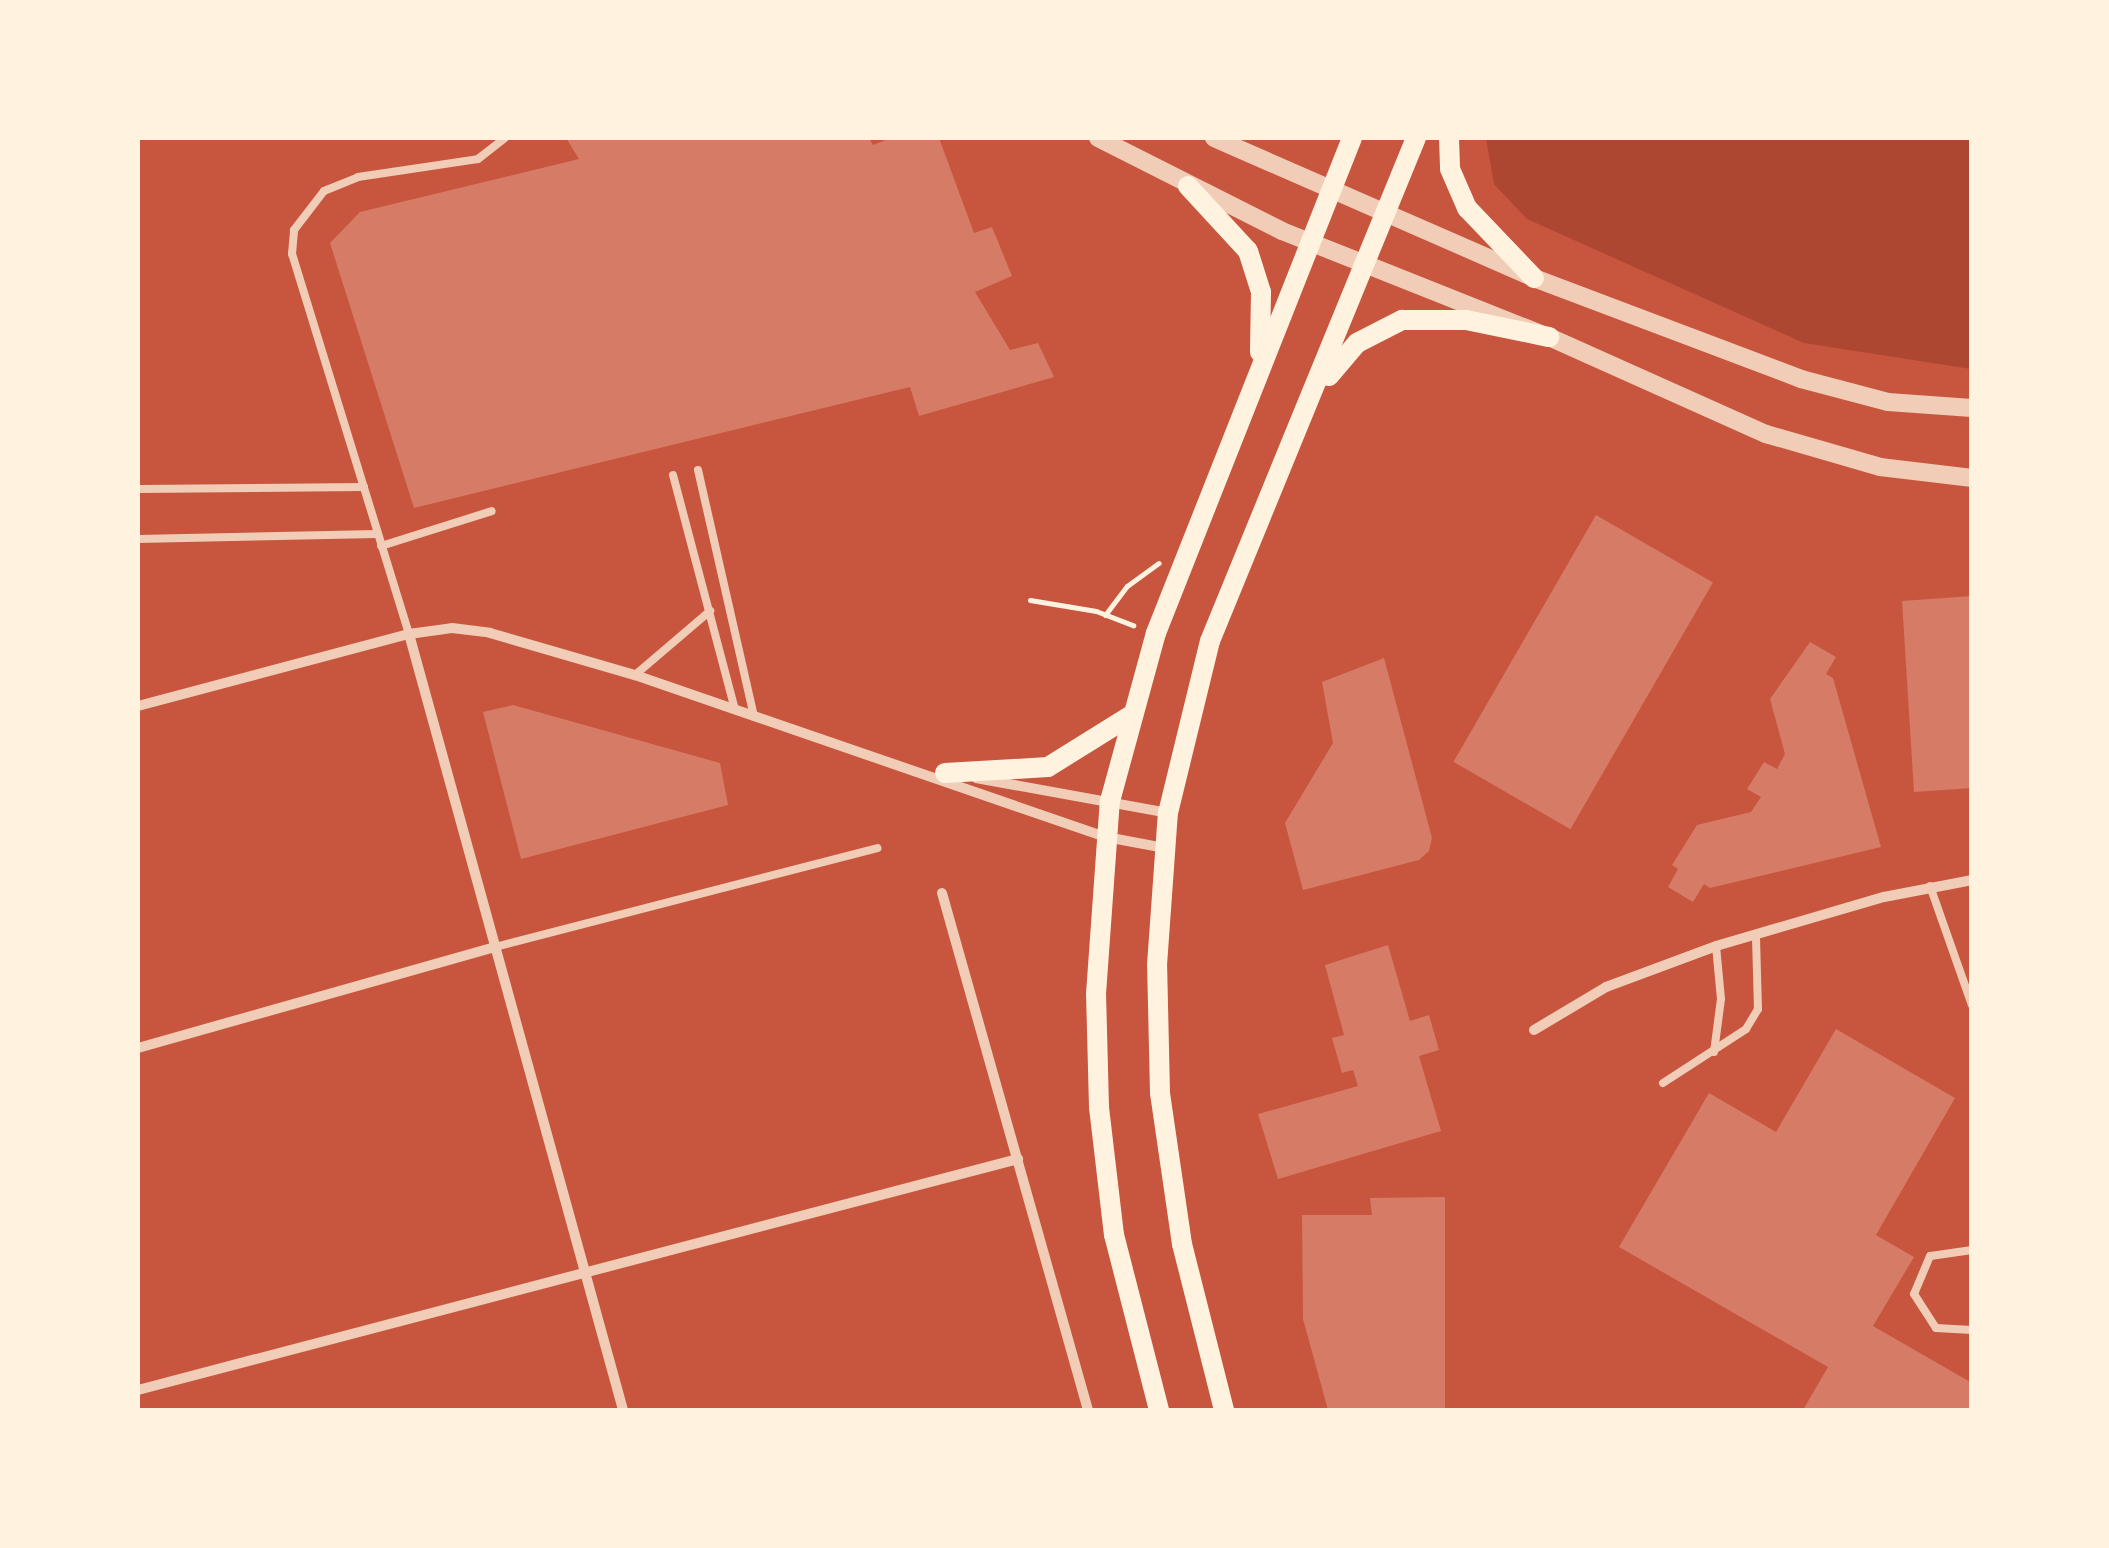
<!DOCTYPE html>
<html>
<head>
<meta charset="utf-8">
<style>
  body { margin:0 }
  #map { position:relative; width:2109px; height:1548px; overflow:hidden; background:#c8553d; font-family:"Public Sans",sans-serif }
  div>[style] { position:absolute }
  .green>* { inset:0; background:#ae4732 }
  .building>* { inset:0; background:#d67c66; transform-origin:0 0 }
  .path>* { height:5px; margin:-2.5px; padding:0 2.5px; transform-origin:2.5px; border-radius:2.5px; background:#fff3e0 }
  .service>* { height:8px; margin:-4px; padding:0 4px; transform-origin:4px; border-radius:4px; background:#f1ccb7 }
  .minor>* { height:10px; margin:-5px; padding:0 5px; transform-origin:5px; border-radius:5px; background:#f1ccb7 }
  .tertiary>* { height:18px; margin:-9px; padding:0 9px; transform-origin:9px; border-radius:9px; background:#f1ccb7 }
  .secondary>* { height:20px; margin:-10px; padding:0 10px; transform-origin:10px; border-radius:10px; background:#fff3e0 }
  span { translate:-50% -50%; white-space:nowrap; text-align:center; line-height:1.15; -webkit-text-stroke:9px #fff3e0; paint-order:stroke }
  .frame { position:absolute; inset:0; border:140px solid #fff3e0; pointer-events:none }
</style>
</head>
<body>
<div id="map">
  <div class="green">
    <i style="clip-path:polygon(1486px 138px,1971px 138px,1971px 369px,1804px 343px,1527px 219px,1494px 184px)"></i>
  </div>
  <div class="building">
    <i style="clip-path:polygon(566px 138px,869px 138px,873px 145px,891px 138px,939px 138px,974px 233px,992px 227px,1012px 276px,975px 292px,1010px 350px,1038px 343px,1054px 377px,919px 416px,910px 387px,414px 508px,330px 243px,360px 212px,579px 159px)"></i>
    <i style="left:1596px;top:515px;width:135px;height:285px;rotate:30deg"></i>
    <i style="clip-path:polygon(1972px 596px,1972px 788px,1914px 792px,1902px 601px)"></i>
    <i style="clip-path:polygon(1810px 642px,1836px 657px,1826px 674px,1833px 678px,1881px 847px,1710px 888px,1704px 884px,1693px 902px,1668px 887px,1678px 869px,1672px 865px,1697px 825px,1751px 812px,1761px 797px,1747px 789px,1764px 762px,1777px 769px,1785px 754px,1770px 699px)"></i>
    <i style="clip-path:polygon(1384px 658px,1432px 838px,1429px 851px,1419px 860px,1303px 890px,1285px 823px,1333px 743px,1322px 682px)"></i>
    <i style="clip-path:polygon(513px 705px,720px 763px,728px 805px,521px 859px,483px 712px)"></i>
    <i style="clip-path:polygon(1388px 945px,1410px 1021px,1429px 1015px,1439px 1050px,1419px 1056px,1441px 1131px,1278px 1179px,1258px 1114px,1358px 1086px,1353px 1070px,1342px 1073px,1332px 1038px,1344px 1035px,1325px 965px)"></i>
    <i style="clip-path:polygon(1836px 1029px,1955px 1098px,1876px 1235px,1914px 1257px,1873px 1326px,1972px 1383px,1972px 1410px,1803px 1410px,1828px 1367px,1619px 1247px,1709px 1093px,1776px 1132px)"></i>
    <i style="clip-path:polygon(1445px 1197px,1445px 1410px,1328px 1410px,1303px 1319px,1302px 1215px,1372px 1215px,1370px 1198px)"></i>
  </div>
  <div class="path">
    <i style="left:1030px;top:600px;width:67px;rotate:9.5deg"></i>
    <i style="left:1096px;top:611px;width:40px;rotate:21deg"></i>
    <i style="left:1105px;top:615px;width:36px;rotate:-53deg"></i>
    <i style="left:1127px;top:586px;width:39px;rotate:-36deg"></i>
  </div>
  <div class="service">
    <i style="left:698px;top:470px;width:253px;rotate:77.2deg"></i>
    <i style="left:673px;top:475px;width:243px;rotate:75.2deg"></i>
    <i style="left:138px;top:489px;width:226px;rotate:-0.5deg"></i>
    <i style="left:138px;top:539px;width:239px;rotate:-1.2deg"></i>
    <i style="left:381px;top:546px;width:116px;rotate:-17.5deg"></i>
    <i style="left:409px;top:634px;width:398px;rotate:-107.1deg"></i>
    <i style="left:292px;top:254px;width:24px;rotate:-85deg"></i>
    <i style="left:294px;top:230px;width:49px;rotate:-52.4deg"></i>
    <i style="left:324px;top:191px;width:37px;rotate:-22deg"></i>
    <i style="left:358px;top:177px;width:121px;rotate:-8.5deg"></i>
    <i style="left:478px;top:159px;width:34px;rotate:-38deg"></i>
    <i style="left:635px;top:675px;width:99px;rotate:-40.5deg"></i>
    <i style="left:1930px;top:886px;width:126px;rotate:70.6deg"></i>
    <i style="left:495px;top:947px;width:395px;rotate:-14.5deg"></i>
    <i style="left:1714px;top:1052px;width:53px;rotate:-82.5deg"></i>
    <i style="left:1721px;top:999px;width:53px;rotate:-95.4deg"></i>
    <i style="left:1663px;top:1083px;width:99px;rotate:-33deg"></i>
    <i style="left:1746px;top:1029px;width:23px;rotate:-59deg"></i>
    <i style="left:1758px;top:1009px;width:73px;rotate:-91.6deg"></i>
    <i style="left:1972px;top:1250px;width:42px;rotate:171.9deg"></i>
    <i style="left:1930px;top:1256px;width:41px;rotate:112.8deg"></i>
    <i style="left:1914px;top:1294px;width:40px;rotate:57.1deg"></i>
    <i style="left:1936px;top:1328px;width:36px;rotate:3deg"></i>
  </div>
  <div class="minor">
    <i style="left:409px;top:634px;width:805px;rotate:74.58deg"></i>
    <i style="left:138px;top:706px;width:280px;rotate:-14.9deg"></i>
    <i style="left:409px;top:634px;width:43px;rotate:-7.9deg"></i>
    <i style="left:452px;top:628px;width:38px;rotate:7deg"></i>
    <i style="left:490px;top:633px;width:151px;rotate:16.2deg"></i>
    <i style="left:635px;top:675px;width:498px;rotate:19deg"></i>
    <i style="left:1106px;top:837px;width:59px;rotate:10.7deg"></i>
    <i style="left:976px;top:778px;width:195px;rotate:10.3deg"></i>
    <i style="left:942px;top:893px;width:537px;rotate:74.23deg"></i>
    <i style="left:1534px;top:1030px;width:84px;rotate:-30.8deg"></i>
    <i style="left:1606px;top:987px;width:117px;rotate:-20.4deg"></i>
    <i style="left:1716px;top:946px;width:175px;rotate:-16.3deg"></i>
    <i style="left:1884px;top:897px;width:90px;rotate:-10.9deg"></i>
    <i style="left:138px;top:1048px;width:371px;rotate:-15.8deg"></i>
    <i style="left:138px;top:1390px;width:910px;rotate:-14.71deg"></i>
  </div>
  <div class="tertiary">
    <i style="left:1098px;top:138px;width:206px;rotate:26.8deg"></i>
    <i style="left:1282px;top:231px;width:287px;rotate:21.7deg"></i>
    <i style="left:1549px;top:337px;width:238px;rotate:24.1deg"></i>
    <i style="left:1766px;top:434px;width:119px;rotate:16.1deg"></i>
    <i style="left:1880px;top:467px;width:93px;rotate:6.8deg"></i>
    <i style="left:1214px;top:138px;width:349px;rotate:23.6deg"></i>
    <i style="left:1534px;top:278px;width:285px;rotate:20.7deg"></i>
    <i style="left:1801px;top:379px;width:90px;rotate:14.8deg"></i>
    <i style="left:1888px;top:402px;width:84px;rotate:4.1deg"></i>
  </div>
  <div class="secondary">
    <i style="left:1449px;top:138px;width:31px;rotate:88deg"></i>
    <i style="left:1450px;top:169px;width:43px;rotate:66.4deg"></i>
    <i style="left:1467px;top:208px;width:97px;rotate:46.3deg"></i>
    <i style="left:1188px;top:186px;width:88px;rotate:47.3deg"></i>
    <i style="left:1248px;top:251px;width:43px;rotate:72.4deg"></i>
    <i style="left:1261px;top:292px;width:60px;rotate:91deg"></i>
    <i style="left:1329px;top:376px;width:43px;rotate:-49.7deg"></i>
    <i style="left:1357px;top:343px;width:51px;rotate:-27.1deg"></i>
    <i style="left:1402px;top:320px;width:64px"></i>
    <i style="left:1466px;top:320px;width:85px;rotate:11.6deg"></i>
    <i style="left:945px;top:773px;width:103px;rotate:-3.3deg"></i>
    <i style="left:1048px;top:767px;width:97px;rotate:-31.9deg"></i>
    <i style="left:1159px;top:1410px;width:181px;rotate:-104.4deg"></i>
    <i style="left:1114px;top:1235px;width:129px;rotate:-96.7deg"></i>
    <i style="left:1099px;top:1107px;width:113px;rotate:-91.5deg"></i>
    <i style="left:1096px;top:994px;width:194px;rotate:-85.9deg"></i>
    <i style="left:1110px;top:801px;width:174px;rotate:-74.7deg"></i>
    <i style="left:1156px;top:633px;width:532px;rotate:-68.4deg"></i>
    <i style="left:1224px;top:1410px;width:171px;rotate:-104.2deg"></i>
    <i style="left:1182px;top:1244px;width:153px;rotate:-98.3deg"></i>
    <i style="left:1160px;top:1093px;width:128px;rotate:-91.3deg"></i>
    <i style="left:1157px;top:965px;width:152px;rotate:-85.9deg"></i>
    <i style="left:1168px;top:813px;width:177px;rotate:-76.3deg"></i>
    <i style="left:1210px;top:641px;width:544px;rotate:-67.73deg"></i>
  </div>
  <div class="frame"></div>
</div>
</body>
</html>
